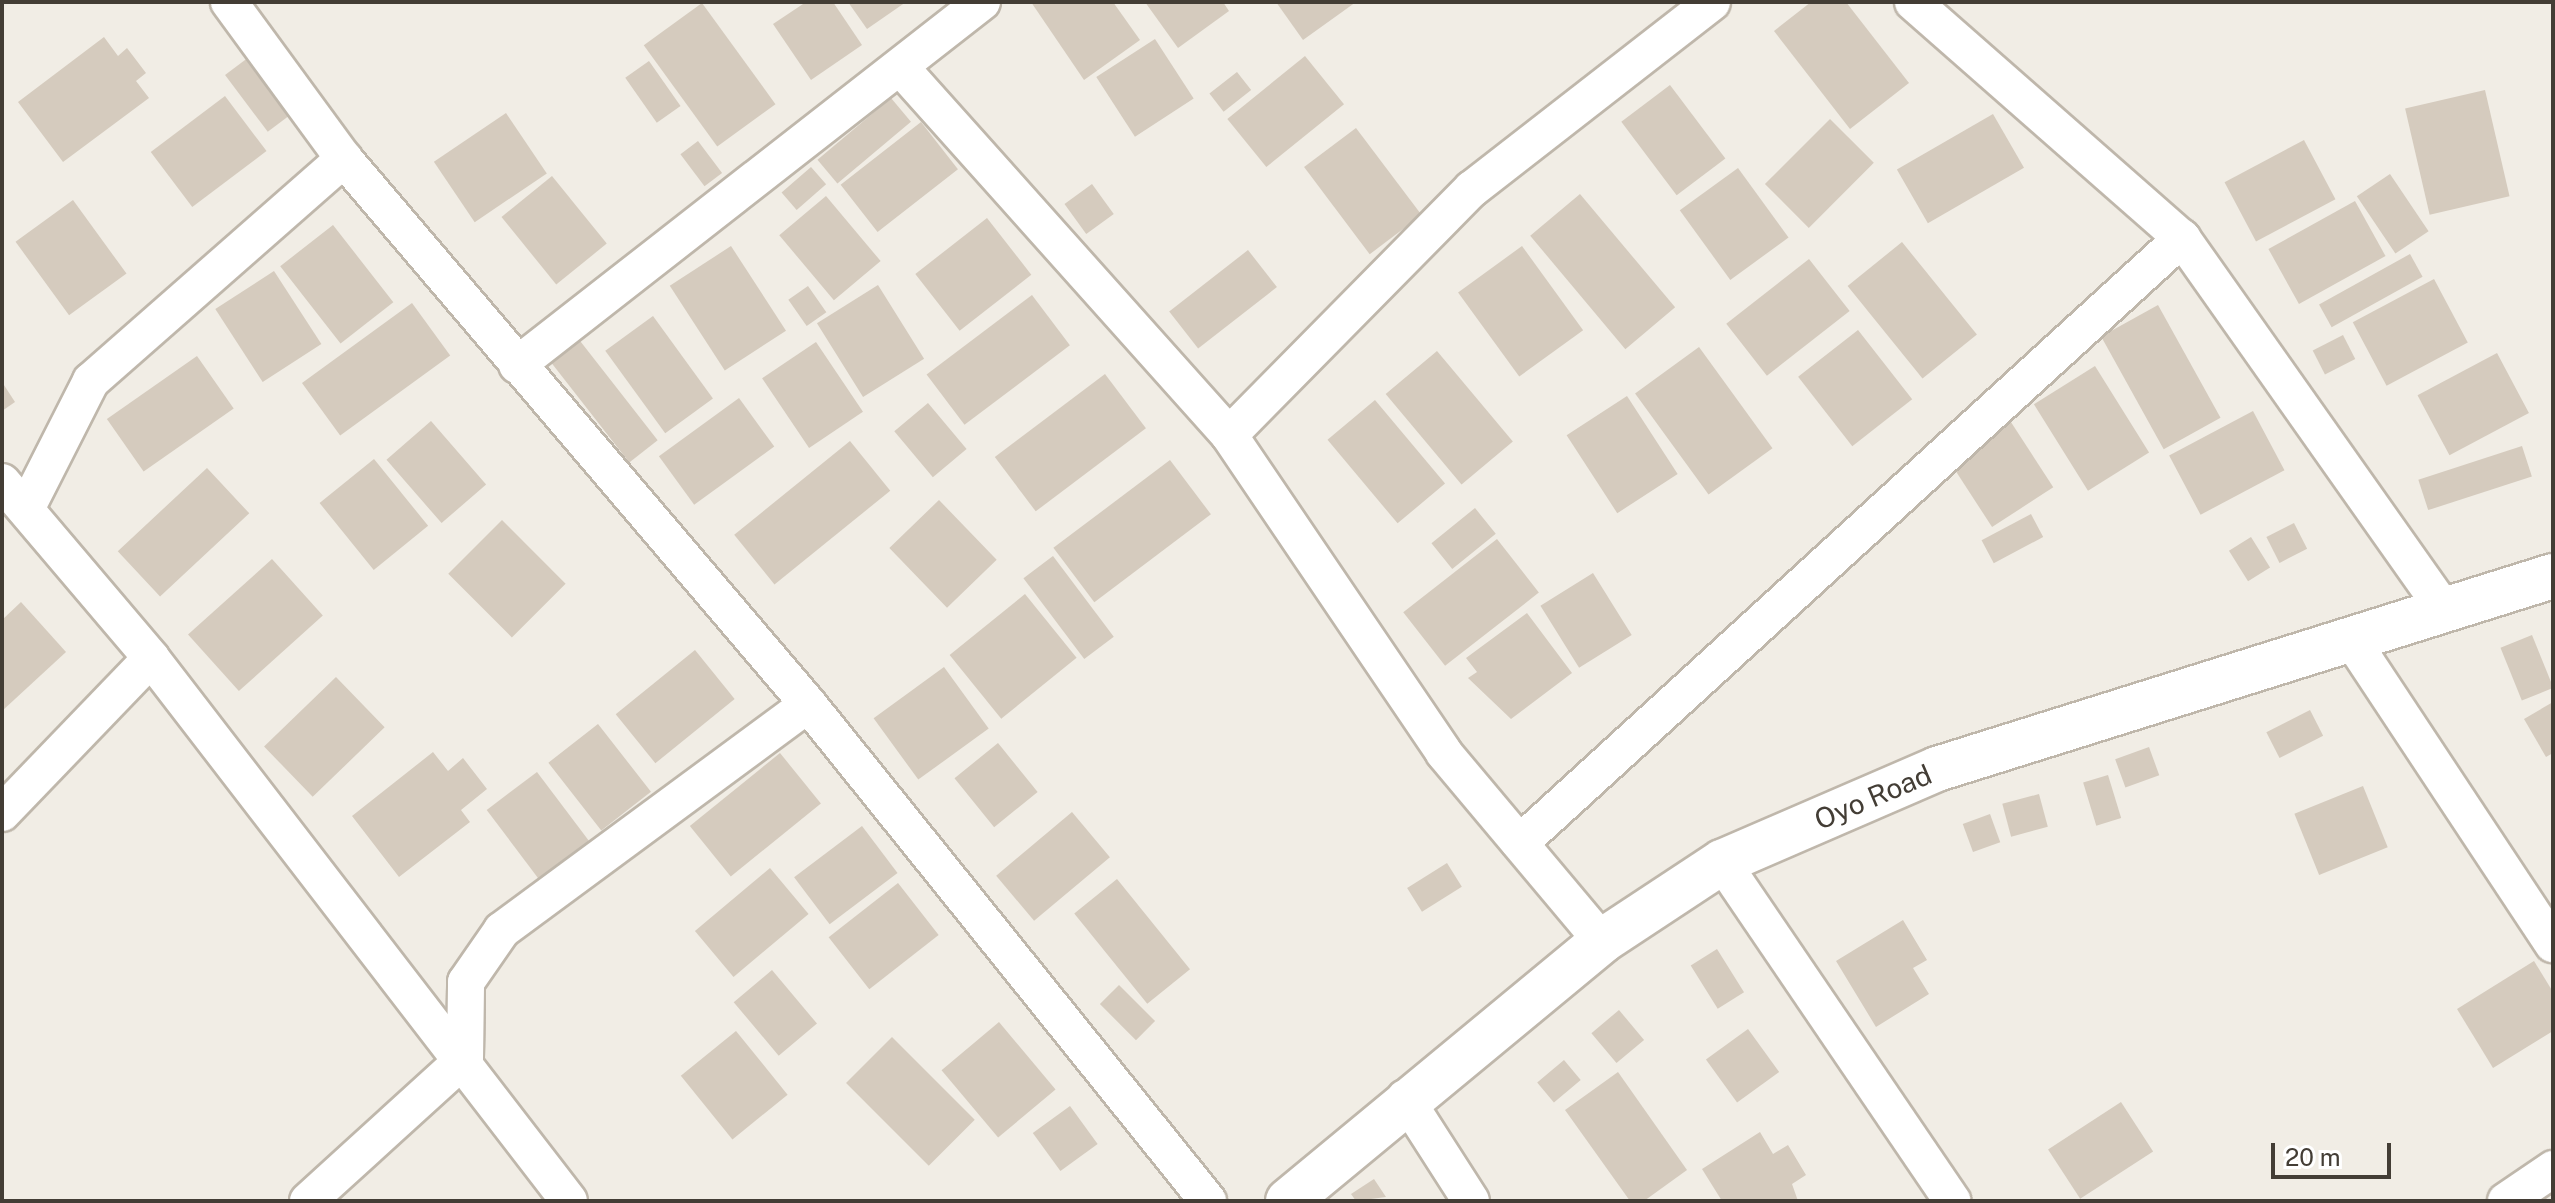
<!DOCTYPE html>
<html>
<head>
<meta charset="utf-8">
<style>
  body { margin:0 }
  #map { position:relative; width:2555px; height:1203px; overflow:hidden; background:#f1ede5; font-family:"Public Sans",sans-serif }
  div>[style] { position:absolute }
  .building>* { inset:0; background:#d5cbbe; transform-origin:0 0 }
  .roads { filter:drop-shadow(2px 0 #bfb7ab) drop-shadow(-2px 0 #bfb7ab) drop-shadow(0 2px #bfb7ab) drop-shadow(0 -2px #bfb7ab) }
  .minor>* { height:36px; margin:-18px; padding:0 18px; transform-origin:18px; border-radius:18px; background:#fff }
  .tertiary>* { height:44px; margin:-22px; padding:0 22px; transform-origin:22px; border-radius:22px; background:#fff }
  span { translate:-50% -50%; white-space:nowrap; text-align:center; line-height:1.15; -webkit-text-stroke:7px #fff; paint-order:stroke }
  .street-label { font-size:28px; color:#433d35 }
  .frame { position:absolute; inset:0; border:4px solid #433d35; pointer-events:none }
  .scale { position:absolute; left:2271px; top:1143px; width:120px; height:36px; box-sizing:border-box; border:4px solid #433d35; border-top:0; padding-left:10px; font-size:24px; line-height:28px; white-space:nowrap; color:#433d35; -webkit-text-stroke:6px #fff; paint-order:stroke }
</style>
</head>
<body>
<div id="map">
  <div class="building">
    <i style="clip-path:polygon(806px 2px,833px 2px,862px 45px,811px 80px,773px 24px)"></i>
    <i style="clip-path:polygon(848px 2px,906px 2px,867px 29px)"></i>
    <i style="clip-path:polygon(1031px 2px,1113px 2px,1140px 40px,1084px 80px)"></i>
    <i style="clip-path:polygon(1145px 2px,1223px 2px,1229px 11px,1178px 48px)"></i>
    <i style="clip-path:polygon(1276px 2px,1356px 2px,1303px 40px)"></i>
    <i style="clip-path:polygon(1811px 2px,1846px 2px,1909px 83px,1850px 129px,1774px 31px)"></i>
    <i style="left:702px;top:3px;width:125px;height:72px;rotate:54deg"></i>
    <i style="clip-path:polygon(104px 37px,118px 56px,127px 48px,146px 73px,136px 81px,149px 98px,63px 162px,18px 102px)"></i>
    <i style="left:1155px;top:39px;width:71px;height:70px;rotate:57deg"></i>
    <i style="left:1305px;top:56px;width:62px;height:100px;rotate:51deg"></i>
    <i style="left:249px;top:57px;width:71px;height:30px;rotate:53deg"></i>
    <i style="left:649px;top:61px;width:55px;height:29px;rotate:55deg"></i>
    <i style="left:1237px;top:72px;width:23px;height:35px;rotate:52deg"></i>
    <i style="left:1670px;top:85px;width:92px;height:61px;rotate:53deg"></i>
    <i style="left:2485px;top:90px;width:109px;height:82px;rotate:77deg"></i>
    <i style="left:225px;top:96px;width:69px;height:93px;rotate:53deg"></i>
    <i style="left:891px;top:98px;width:31px;height:96px;rotate:50deg"></i>
    <i style="left:506px;top:113px;width:73px;height:87px;rotate:56deg"></i>
    <i style="left:1993px;top:114px;width:62px;height:111px;rotate:60deg"></i>
    <i style="left:1830px;top:119px;width:62px;height:92px;rotate:45deg"></i>
    <i style="left:921px;top:122px;width:60px;height:102px;rotate:52deg"></i>
    <i style="left:1356px;top:128px;width:109px;height:65px;rotate:53deg"></i>
    <i style="left:2304px;top:140px;width:67px;height:90px;rotate:62deg"></i>
    <i style="left:698px;top:141px;width:40px;height:22px;rotate:53deg"></i>
    <i style="left:811px;top:167px;width:23px;height:39px;rotate:49deg"></i>
    <i style="left:1738px;top:168px;width:86px;height:72px;rotate:54deg"></i>
    <i style="left:2390px;top:174px;width:69px;height:40px;rotate:56deg"></i>
    <i style="left:552px;top:176px;width:87px;height:65px;rotate:51deg"></i>
    <i style="left:1092px;top:184px;width:37px;height:34px;rotate:54deg"></i>
    <i style="left:1580px;top:194px;width:148px;height:65px;rotate:50deg"></i>
    <i style="left:826px;top:196px;width:85px;height:61px;rotate:50deg"></i>
    <i style="left:73px;top:200px;width:91px;height:71px;rotate:54deg"></i>
    <i style="left:2355px;top:201px;width:63px;height:99px;rotate:61deg"></i>
    <i style="left:987px;top:218px;width:72px;height:91px;rotate:52deg"></i>
    <i style="left:333px;top:225px;width:98px;height:67px;rotate:52deg"></i>
    <i style="left:1902px;top:242px;width:119px;height:70px;rotate:51deg"></i>
    <i style="left:731px;top:246px;width:101px;height:73px;rotate:57deg"></i>
    <i style="left:1522px;top:246px;width:104px;height:79px;rotate:54deg"></i>
    <i style="left:1248px;top:250px;width:47px;height:100px;rotate:52deg"></i>
    <i style="left:2410px;top:254px;width:26px;height:104px;rotate:61deg"></i>
    <i style="left:1809px;top:259px;width:66px;height:105px;rotate:52deg"></i>
    <i style="left:274px;top:271px;width:87px;height:70px;rotate:57deg"></i>
    <i style="left:2434px;top:279px;width:72px;height:92px;rotate:62deg"></i>
    <i style="left:878px;top:285px;width:87px;height:72px;rotate:58deg"></i>
    <i style="left:808px;top:286px;width:32px;height:24px;rotate:55deg"></i>
    <i style="left:1032px;top:295px;width:63px;height:132px;rotate:53deg"></i>
    <i style="left:412px;top:303px;width:65px;height:136px;rotate:54deg"></i>
    <i style="left:2158px;top:305px;width:129px;height:65px;rotate:61deg"></i>
    <i style="left:653px;top:316px;width:102px;height:59px;rotate:54deg"></i>
    <i style="left:1858px;top:330px;width:88px;height:76px;rotate:52deg"></i>
    <i style="left:2343px;top:335px;width:27px;height:34px;rotate:63deg"></i>
    <i style="left:577px;top:337px;width:131px;height:36px;rotate:52deg"></i>
    <i style="left:816px;top:342px;width:84px;height:65px;rotate:56deg"></i>
    <i style="left:1699px;top:347px;width:125px;height:79px;rotate:54deg"></i>
    <i style="left:1437px;top:351px;width:118px;height:67px;rotate:50deg"></i>
    <i style="left:2497px;top:353px;width:68px;height:90px;rotate:62deg"></i>
    <i style="left:197px;top:356px;width:64px;height:110px;rotate:55deg"></i>
    <i style="left:2095px;top:366px;width:102px;height:72px;rotate:58deg"></i>
    <i style="left:1105px;top:374px;width:68px;height:138px;rotate:53deg"></i>
    <i style="clip-path:polygon(2px 382px,15px 402px,2px 411px)"></i>
    <i style="left:1627px;top:396px;width:93px;height:72px;rotate:57deg"></i>
    <i style="left:739px;top:398px;width:60px;height:99px;rotate:54deg"></i>
    <i style="left:1375px;top:400px;width:109px;height:62px;rotate:50deg"></i>
    <i style="left:928px;top:403px;width:60px;height:44px;rotate:50deg"></i>
    <i style="left:2253px;top:411px;width:67px;height:95px;rotate:62deg"></i>
    <i style="left:2007px;top:416px;width:85px;height:73px;rotate:57deg"></i>
    <i style="left:431px;top:421px;width:84px;height:59px;rotate:49deg"></i>
    <i style="left:850px;top:441px;width:64px;height:149px;rotate:51deg"></i>
    <i style="left:2522px;top:446px;width:32px;height:109px;rotate:72deg"></i>
    <i style="left:374px;top:459px;width:86px;height:70px;rotate:51deg"></i>
    <i style="left:1170px;top:460px;width:68px;height:146px;rotate:53deg"></i>
    <i style="left:207px;top:468px;width:62px;height:122px;rotate:47deg"></i>
    <i style="left:939px;top:500px;width:83px;height:69px;rotate:46deg"></i>
    <i style="left:1475px;top:508px;width:33px;height:56px;rotate:51deg"></i>
    <i style="left:2031px;top:514px;width:26px;height:56px;rotate:62deg"></i>
    <i style="left:502px;top:520px;width:90px;height:76px;rotate:45deg"></i>
    <i style="left:2294px;top:523px;width:29px;height:31px;rotate:63deg"></i>
    <i style="left:2251px;top:537px;width:36px;height:26px;rotate:58deg"></i>
    <i style="left:1497px;top:539px;width:68px;height:119px;rotate:52deg"></i>
    <i style="left:1053px;top:556px;width:101px;height:37px;rotate:53deg"></i>
    <i style="left:272px;top:559px;width:76px;height:113px;rotate:48deg"></i>
    <i style="left:1593px;top:573px;width:73px;height:62px;rotate:58deg"></i>
    <i style="left:1025px;top:594px;width:82px;height:97px;rotate:51deg"></i>
    <i style="clip-path:polygon(21px 602px,66px 652px,2px 711px,2px 620px)"></i>
    <i style="clip-path:polygon(1527px 613px,1572px 673px,1511px 719px,1468px 678px,1477px 672px,1466px 658px)"></i>
    <i style="left:2532px;top:635px;width:57px;height:34px;rotate:68deg"></i>
    <i style="left:695px;top:650px;width:63px;height:102px;rotate:51deg"></i>
    <i style="left:944px;top:667px;width:76px;height:87px;rotate:54deg"></i>
    <i style="left:336px;top:677px;width:70px;height:100px;rotate:46deg"></i>
    <i style="clip-path:polygon(2553px 702px,2553px 753px,2546px 757px,2524px 719px)"></i>
    <i style="left:2310px;top:710px;width:29px;height:49px;rotate:63deg"></i>
    <i style="left:598px;top:724px;width:86px;height:63px;rotate:52deg"></i>
    <i style="left:998px;top:743px;width:63px;height:56px;rotate:51deg"></i>
    <i style="left:2149px;top:747px;width:30px;height:36px;rotate:70deg"></i>
    <i style="clip-path:polygon(433px 752px,448px 771px,463px 758px,487px 789px,461px 810px,470px 822px,399px 877px,352px 816px)"></i>
    <i style="left:780px;top:753px;width:65px;height:116px;rotate:51deg"></i>
    <i style="left:537px;top:772px;width:89px;height:63px;rotate:53deg"></i>
    <i style="left:2108px;top:775px;width:45px;height:26px;rotate:73deg"></i>
    <i style="left:2363px;top:786px;width:66px;height:74px;rotate:68deg"></i>
    <i style="left:2039px;top:794px;width:34px;height:38px;rotate:75deg"></i>
    <i style="left:1072px;top:812px;width:59px;height:99px;rotate:50deg"></i>
    <i style="left:1990px;top:814px;width:30px;height:29px;rotate:70deg"></i>
    <i style="left:862px;top:826px;width:59px;height:85px;rotate:53deg"></i>
    <i style="left:1447px;top:863px;width:28px;height:47px;rotate:58deg"></i>
    <i style="left:770px;top:868px;width:60px;height:98px;rotate:50deg"></i>
    <i style="left:1117px;top:879px;width:116px;height:55px;rotate:51deg"></i>
    <i style="left:898px;top:883px;width:66px;height:88px;rotate:52deg"></i>
    <i style="clip-path:polygon(1903px 920px,1927px 960px,1913px 968px,1929px 994px,1876px 1027px,1836px 961px)"></i>
    <i style="left:1717px;top:949px;width:51px;height:31px;rotate:58deg"></i>
    <i style="clip-path:polygon(2534px 961px,2553px 992px,2553px 1031px,2493px 1068px,2457px 1009px)"></i>
    <i style="left:772px;top:970px;width:70px;height:50px;rotate:50deg"></i>
    <i style="left:1119px;top:985px;width:51px;height:27px;rotate:45deg"></i>
    <i style="left:1619px;top:1010px;width:39px;height:36px;rotate:50deg"></i>
    <i style="left:999px;top:1022px;width:88px;height:75px;rotate:50deg"></i>
    <i style="left:1748px;top:1029px;width:53px;height:52px;rotate:54deg"></i>
    <i style="left:736px;top:1031px;width:82px;height:71px;rotate:51deg"></i>
    <i style="left:892px;top:1037px;width:117px;height:65px;rotate:45deg"></i>
    <i style="left:1564px;top:1060px;width:26px;height:35px;rotate:50deg"></i>
    <i style="clip-path:polygon(1618px 1072px,1687px 1170px,1644px 1201px,1630px 1201px,1565px 1110px)"></i>
    <i style="left:2121px;top:1102px;width:59px;height:87px;rotate:57deg"></i>
    <i style="left:1070px;top:1106px;width:47px;height:46px;rotate:54deg"></i>
    <i style="clip-path:polygon(1760px 1132px,1773px 1154px,1788px 1145px,1806px 1175px,1792px 1184px,1798px 1201px,1722px 1201px,1702px 1169px)"></i>
    <i style="clip-path:polygon(1374px 1179px,1386px 1197px,1356px 1201px,1351px 1194px)"></i>
  </div>
  <div class="roads">
    <div class="minor">
      <i style="left:229px;top:2px;width:195px;rotate:53.8deg"></i>
      <i style="left:344px;top:159px;width:716px;rotate:49.59deg"></i>
      <i style="left:808px;top:704px;width:638px;rotate:51.17deg"></i>
      <i style="left:1913px;top:2px;width:358px;rotate:41.3deg"></i>
      <i style="left:2182px;top:238px;width:454px;rotate:54.8deg"></i>
      <i style="left:901px;top:68px;width:492px;rotate:48.2deg"></i>
      <i style="left:1229px;top:435px;width:384px;rotate:55.9deg"></i>
      <i style="left:1444px;top:753px;width:246px;rotate:50deg"></i>
      <i style="left:517px;top:365px;width:590px;rotate:-37.98deg"></i>
      <i style="left:1229px;top:435px;width:346px;rotate:-45.4deg"></i>
      <i style="left:1472px;top:189px;width:304px;rotate:-37.9deg"></i>
      <i style="left:2px;top:482px;width:231px;rotate:49.7deg"></i>
      <i style="left:151px;top:658px;width:685px;rotate:52.41deg"></i>
      <i style="left:26px;top:509px;width:144px;rotate:-63.1deg"></i>
      <i style="left:91px;top:381px;width:337px;rotate:-41.3deg"></i>
      <i style="left:2351px;top:639px;width:366px;rotate:56.5deg"></i>
      <i style="left:2px;top:813px;width:215px;rotate:-46.1deg"></i>
      <i style="left:1520px;top:843px;width:897px;rotate:-42.42deg"></i>
      <i style="left:1722px;top:862px;width:410px;rotate:55.8deg"></i>
      <i style="left:1405px;top:1098px;width:122px;rotate:57.3deg"></i>
      <i style="left:308px;top:1201px;width:212px;rotate:-42.3deg"></i>
      <i style="left:465px;top:1058px;width:76px;rotate:-89.2deg"></i>
      <i style="left:466px;top:982px;width:63px;rotate:-55.3deg"></i>
      <i style="left:502px;top:930px;width:380px;rotate:-36.4deg"></i>
      <i style="left:2506px;top:1201px;width:57px;rotate:-34.2deg"></i>
    </div>
    <div class="tertiary">
      <i style="left:1288px;top:1201px;width:408px;rotate:-39.6deg"></i>
      <i style="left:1602px;top:941px;width:144px;rotate:-33.4deg"></i>
      <i style="left:1722px;top:862px;width:234px;rotate:-23.4deg"></i>
      <i style="left:1937px;top:769px;width:646px;rotate:-17.4deg"></i>
    </div>
  </div>
  <div class="street-label">
    <span style="left:1873px;top:797px;rotate:-23deg">Oyo Road</span>
  </div>
  <div class="frame"></div>
  <div class="scale">20 m</div>
</div>
</body>
</html>
